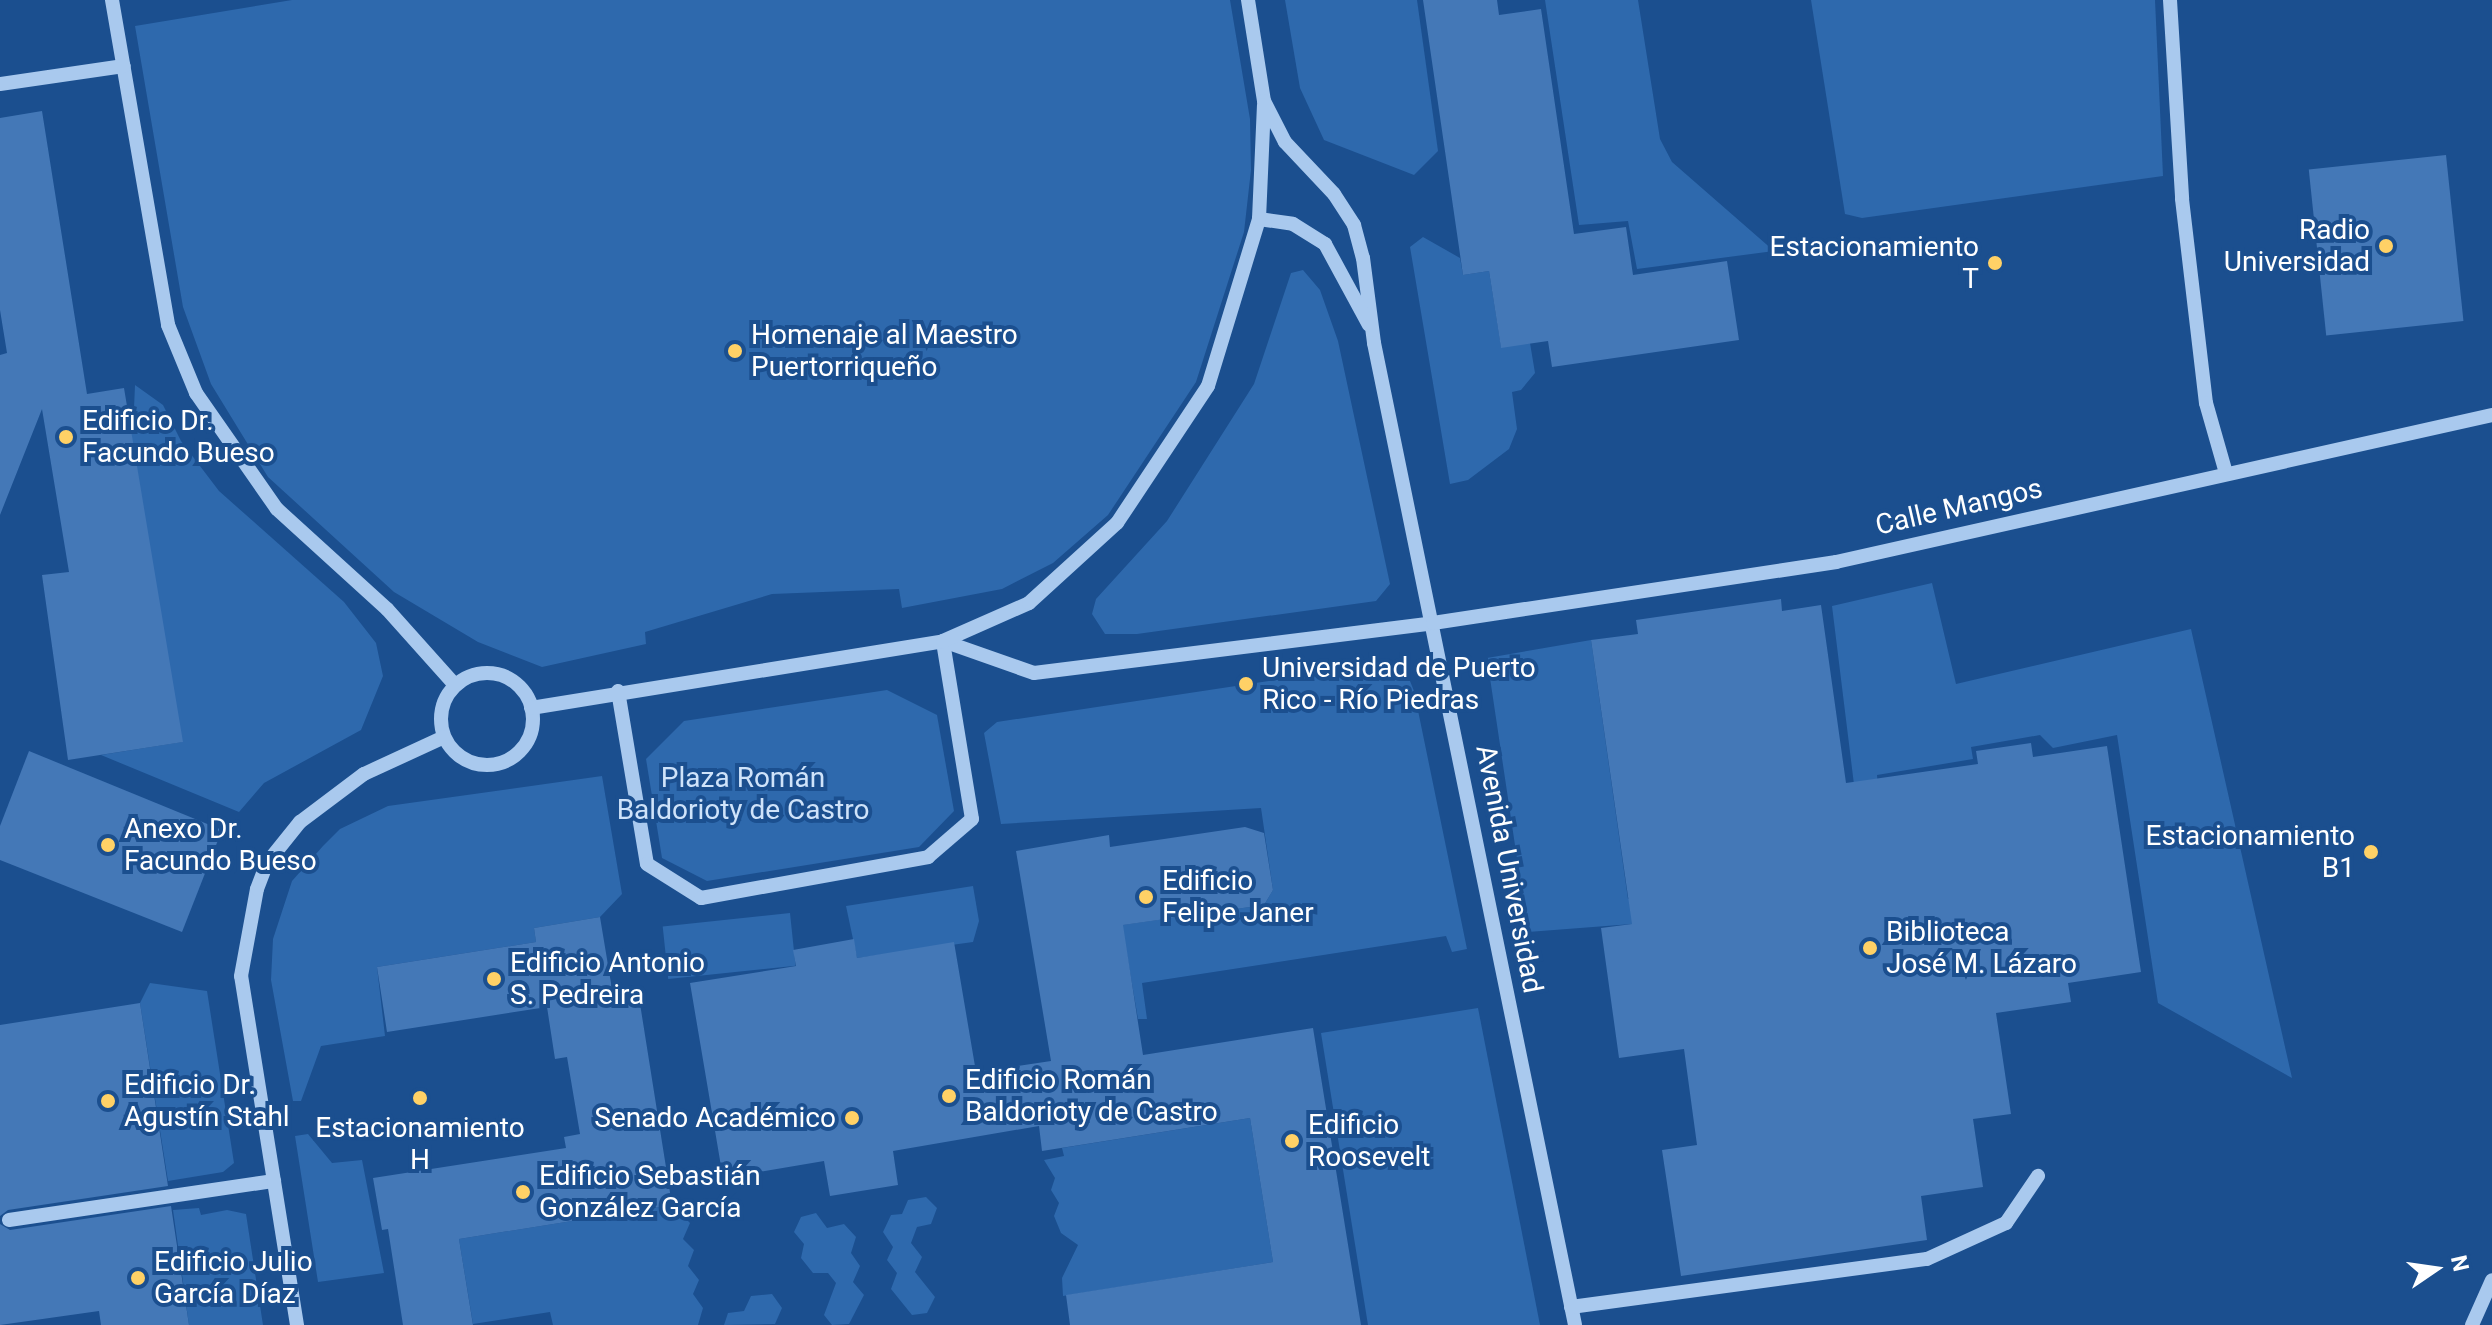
<!DOCTYPE html>
<html>
<head>
<meta charset="utf-8">
<style>
  body { margin:0 }
  #map { position:relative; width:2492px; height:1325px; overflow:hidden; background:#1b4f8f; font-family:Roboto,sans-serif }
  div>[style] { position:absolute }
  .green>* { inset:0; background:#2e69ad; transform-origin:0 0 }
  .building>* { inset:0; background:#4478b7; transform-origin:0 0 }
  .minor>* { height:14px; margin:-7px; padding:0 7px; transform-origin:7px; border-radius:7px; background:#a9c9ee }
  .minor>.ring { margin:-7px; padding:0; box-sizing:content-box; background:none; border:14px solid #a9c9ee; border-radius:50% }
  .dots>* { width:22px; height:22px; translate:-50% -50%; box-sizing:border-box; border:4px solid #1b4f8f; border-radius:50% }
  span { translate:-50% -50%; white-space:nowrap; text-align:center; line-height:1.15; -webkit-text-stroke:8px #1b4f8f; paint-order:stroke }
  .poi-label { font-size:28px; color:#fff }
  .right { translate:-100% -50%; text-align:right }
  .left { translate:0 -50%; text-align:left }
  .street-label { font-size:28px; color:#fff }
  .park-label { font-size:28px; color:#cfe3fa }
  .north { position:absolute; left:2396px; top:1229px; width:80px; height:80px; -webkit-text-stroke:6px #1b4f8f; paint-order:stroke; rotate:77deg; font-size:22px; font-weight:700; line-height:32px; text-align:center; color:#fff }
  .north::after { content:''; display:block; margin:auto; width:28px; height:36px; background:#fff; clip-path:polygon(50% 0,100% 100%,50% 72%,0 100%) }
</style>
</head>
<body>
<div id="map">
  <div class="green">
    <i style="clip-path:polygon(292px 0,1230px 0,1250px 119px,1251px 170px,1244px 232px,1196px 382px,1108px 515px,1053px 563px,1002px 589px,902px 608px,899px 589px,772px 594px,645px 632px,646px 644px,542px 667px,478px 642px,394px 592px,268px 477px,211px 384px,183px 307px,135px 26px)"></i>
    <i style="clip-path:polygon(1285px 0,1417px 0,1438px 151px,1414px 175px,1324px 140px,1300px 88px)"></i>
    <i style="clip-path:polygon(1545px 0,1638px 0,1660px 139px,1672px 162px,1774px 251px,1637px 269px,1628px 221px,1579px 225px)"></i>
    <i style="clip-path:polygon(1811px 0,2155px 0,2163px 176px,1862px 218px,1845px 214px)"></i>
    <i style="clip-path:polygon(1423px 237px,1460px 258px,1463px 275px,1489px 271px,1501px 347px,1530px 343px,1535px 373px,1521px 390px,1512px 392px,1517px 429px,1509px 449px,1468px 480px,1450px 484px,1410px 247px)"></i>
    <i style="clip-path:polygon(1303px 270px,1320px 290px,1338px 341px,1390px 584px,1376px 601px,1137px 634px,1105px 634px,1092px 614px,1096px 599px,1167px 521px,1254px 384px,1291px 273px)"></i>
    <i style="clip-path:polygon(135px 385px,163px 405px,181px 441px,219px 491px,344px 602px,376px 643px,383px 676px,361px 730px,264px 783px,239px 812px,101px 755px,182px 742px,127px 410px,134px 408px)"></i>
    <i style="clip-path:polygon(1932px 583px,1956px 684px,2191px 629px,2292px 1078px,2158px 1003px,2117px 735px,2053px 748px,2040px 735px,1971px 747px,1973px 759px,1877px 775px,1880px 814px,1858px 817px,1832px 606px)"></i>
    <i style="clip-path:polygon(1591px 640px,1628px 899px,1635px 899px,1632px 924px,1528px 932px,1487px 658px)"></i>
    <i style="clip-path:polygon(1402px 661px,1414px 691px,1467px 949px,1452px 952px,1446px 936px,1142px 983px,1147px 1019px,1138px 1019px,1122px 925px,1264px 905px,1273px 890px,1261px 808px,1001px 824px,984px 733px,997px 722px)"></i>
    <i style="clip-path:polygon(887px 690px,937px 715px,954px 811px,919px 847px,707px 881px,662px 858px,646px 759px,684px 721px)"></i>
    <i style="clip-path:polygon(602px 776px,622px 894px,600px 917px,534px 928px,536px 942px,377px 967px,385px 1036px,321px 1046px,301px 1101px,293px 1101px,271px 980px,273px 939px,292px 881px,323px 846px,340px 829px,388px 806px)"></i>
    <i style="clip-path:polygon(973px 886px,979px 921px,973px 942px,857px 958px,846px 906px)"></i>
    <i style="left:790px;top:913px;width:53px;height:128px;rotate:84deg"></i>
    <i style="clip-path:polygon(150px 983px,207px 991px,234px 1163px,223px 1172px,168px 1181px,140px 1003px)"></i>
    <i style="clip-path:polygon(1478px 1008px,1540px 1325px,1368px 1325px,1321px 1033px)"></i>
    <i style="clip-path:polygon(1250px 1118px,1273px 1262px,1063px 1296px,1062px 1278px,1078px 1245px,1061px 1233px,1054px 1216px,1059px 1203px,1051px 1190px,1055px 1178px,1044px 1160px,1064px 1156px,1062px 1148px)"></i>
    <i style="clip-path:polygon(308px 1134px,332px 1163px,362px 1160px,384px 1273px,318px 1282px,295px 1136px)"></i>
    <i style="clip-path:polygon(926px 1197px,937px 1208px,931px 1224px,917px 1227px,911px 1243px,922px 1257px,915px 1272px,935px 1297px,927px 1313px,912px 1315px,891px 1289px,897px 1273px,887px 1260px,893px 1247px,883px 1232px,891px 1215px,902px 1214px,908px 1200px)"></i>
    <i style="clip-path:polygon(672px 1205px,690px 1223px,683px 1239px,694px 1250px,688px 1266px,699px 1280px,693px 1294px,703px 1308px,698px 1325px,553px 1325px,550px 1312px,473px 1324px,459px 1239px)"></i>
    <i style="clip-path:polygon(199px 1208px,201px 1215px,227px 1210px,246px 1214px,263px 1325px,189px 1325px,173px 1210px)"></i>
    <i style="clip-path:polygon(816px 1213px,827px 1228px,844px 1224px,856px 1237px,851px 1253px,860px 1266px,853px 1282px,864px 1295px,849px 1324px,832px 1325px,824px 1315px,836px 1283px,828px 1273px,813px 1273px,801px 1258px,804px 1244px,794px 1232px,801px 1217px)"></i>
    <i style="clip-path:polygon(772px 1294px,782px 1308px,775px 1324px,724px 1325px,728px 1313px,744px 1311px,751px 1296px)"></i>
  </div>
  <div class="building">
    <i style="clip-path:polygon(1423px 0,1497px 0,1499px 15px,1541px 9px,1574px 234px,1626px 227px,1633px 275px,1727px 261px,1739px 340px,1552px 367px,1548px 341px,1501px 348px,1489px 271px,1463px 275px)"></i>
    <i style="clip-path:polygon(42px 111px,87px 394px,124px 388px,183px 742px,68px 760px,42px 575px,69px 572px,42px 409px,0 515px,0 355px,7px 353px,0 310px,0 118px)"></i>
    <i style="left:2446px;top:155px;width:167px;height:138px;rotate:84deg"></i>
    <i style="clip-path:polygon(1781px 599px,1782px 611px,1821px 605px,1846px 783px,1978px 764px,1976px 751px,2031px 743px,2033px 757px,2107px 746px,2141px 972px,2068px 983px,2071px 1002px,1996px 1013px,2011px 1114px,1973px 1119px,1983px 1187px,1921px 1196px,1927px 1240px,1681px 1276px,1662px 1150px,1697px 1145px,1684px 1049px,1619px 1058px,1601px 928px,1632px 924px,1591px 640px,1638px 634px,1636px 620px)"></i>
    <i style="clip-path:polygon(29px 751px,222px 830px,182px 932px,0 860px,0 826px)"></i>
    <i style="clip-path:polygon(1245px 827px,1264px 833px,1273px 890px,1264px 905px,1123px 925px,1143px 1055px,1313px 1028px,1361px 1325px,1070px 1325px,1066px 1295px,1273px 1262px,1250px 1118px,1042px 1151px,1039px 1126px,893px 1151px,898px 1185px,830px 1196px,824px 1161px,723px 1178px,690px 983px,796px 966px,793px 950px,854px 939px,857px 958px,954px 942px,976px 1072px,1051px 1061px,1016px 851px,1109px 835px,1110px 847px)"></i>
    <i style="clip-path:polygon(600px 917px,613px 995px,638px 991px,672px 1205px,459px 1239px,473px 1325px,403px 1325px,388px 1229px,382px 1230px,373px 1178px,566px 1148px,564px 1137px,580px 1134px,567px 1057px,555px 1059px,547px 1007px,387px 1032px,377px 967px,536px 942px,534px 928px)"></i>
    <i style="clip-path:polygon(140px 1003px,168px 1186px,8px 1210px,0 1216px,0 1025px)"></i>
    <i style="clip-path:polygon(171px 1206px,189px 1325px,101px 1325px,99px 1311px,0 1325px,0 1224px,10px 1230px)"></i>
  </div>
  <div class="minor">
    <i style="left:112px;top:0;width:330px;rotate:80.2deg"></i>
    <i style="left:168px;top:325px;width:74px;rotate:67.6deg"></i>
    <i style="left:196px;top:393px;width:141px;rotate:55.1deg"></i>
    <i style="left:277px;top:509px;width:149px;rotate:42.3deg"></i>
    <i style="left:387px;top:609px;width:102px;rotate:48.2deg"></i>
    <i style="left:1248px;top:0;width:102px;rotate:81deg"></i>
    <i style="left:1264px;top:101px;width:46px;rotate:62.9deg"></i>
    <i style="left:1285px;top:142px;width:71px;rotate:46.7deg"></i>
    <i style="left:1334px;top:194px;width:37px;rotate:57deg"></i>
    <i style="left:1354px;top:225px;width:34px;rotate:75deg"></i>
    <i style="left:1363px;top:258px;width:86px;rotate:82.6deg"></i>
    <i style="left:1374px;top:343px;width:1002px;rotate:78.43deg"></i>
    <i style="left:2170px;top:0;width:199px;rotate:86.5deg"></i>
    <i style="left:2182px;top:199px;width:205px;rotate:83.3deg"></i>
    <i style="left:2206px;top:403px;width:73px;rotate:74.1deg"></i>
    <i style="left:0;top:84px;width:125px;rotate:-8.3deg"></i>
    <i style="left:1259px;top:219px;width:34px;rotate:8deg"></i>
    <i style="left:1293px;top:224px;width:38px;rotate:32deg"></i>
    <i style="left:1325px;top:244px;width:92px;rotate:61.5deg"></i>
    <i style="left:943px;top:641px;width:96px;rotate:19.4deg"></i>
    <i style="left:1034px;top:673px;width:402px;rotate:-7.1deg"></i>
    <i style="left:1433px;top:623px;width:408px;rotate:-8.6deg"></i>
    <i style="left:1836px;top:562px;width:672px;rotate:-12.63deg"></i>
    <i class="ring" style="left:441px;top:673px;width:78px;height:78px"></i>
    <i style="left:618px;top:691px;width:175px;rotate:80.5deg"></i>
    <i style="left:647px;top:864px;width:64px;rotate:32.2deg"></i>
    <i style="left:701px;top:898px;width:231px;rotate:-10.2deg"></i>
    <i style="left:928px;top:857px;width:58px;rotate:-40.8deg"></i>
    <i style="left:972px;top:819px;width:180px;rotate:-99.3deg"></i>
    <i style="left:531px;top:708px;width:417px;rotate:-9.2deg"></i>
    <i style="left:943px;top:641px;width:94px;rotate:-23.8deg"></i>
    <i style="left:1029px;top:603px;width:119px;rotate:-42.3deg"></i>
    <i style="left:1117px;top:523px;width:164px;rotate:-56.4deg"></i>
    <i style="left:1208px;top:386px;width:175px;rotate:-73deg"></i>
    <i style="left:1259px;top:219px;width:114px;rotate:-87.5deg"></i>
    <i style="left:9px;top:1220px;width:268px;rotate:-8.4deg"></i>
    <i style="left:1571px;top:1307px;width:359px;rotate:-7.7deg"></i>
    <i style="left:1927px;top:1259px;width:87px;rotate:-24.5deg"></i>
    <i style="left:2006px;top:1223px;width:57px;rotate:-55.8deg"></i>
    <i style="left:297px;top:1325px;width:353px;rotate:-99.1deg"></i>
    <i style="left:241px;top:976px;width:88px;rotate:-79.6deg"></i>
    <i style="left:257px;top:889px;width:28px;rotate:-69deg"></i>
    <i style="left:267px;top:863px;width:53px;rotate:-51.2deg"></i>
    <i style="left:300px;top:822px;width:80px;rotate:-36.9deg"></i>
    <i style="left:364px;top:774px;width:88px;rotate:-24.8deg"></i>
    <i style="left:2472px;top:1325px;width:49px;rotate:-66deg"></i>
  </div>
  <div class="dots">
    <i style="left:2386px;top:246px;background:#ffd166"></i>
    <i style="left:1995px;top:263px;background:#ffd166"></i>
    <i style="left:735px;top:351px;background:#ffd166"></i>
    <i style="left:66px;top:437px;background:#ffd166"></i>
    <i style="left:1246px;top:684px;background:#ffd166"></i>
    <i style="left:108px;top:845px;background:#ffd166"></i>
    <i style="left:2371px;top:852px;background:#ffd166"></i>
    <i style="left:1146px;top:897px;background:#ffd166"></i>
    <i style="left:1870px;top:948px;background:#ffd166"></i>
    <i style="left:494px;top:979px;background:#ffd166"></i>
    <i style="left:949px;top:1096px;background:#ffd166"></i>
    <i style="left:420px;top:1098px;background:#ffd166"></i>
    <i style="left:108px;top:1101px;background:#ffd166"></i>
    <i style="left:852px;top:1118px;background:#ffd166"></i>
    <i style="left:1292px;top:1141px;background:#ffd166"></i>
    <i style="left:523px;top:1192px;background:#ffd166"></i>
    <i style="left:138px;top:1278px;background:#ffd166"></i>
  </div>
  <div class="poi-label">
    <span class="right" style="left:2370px;top:246px">Radio<br>Universidad</span>
    <span class="right" style="left:1979px;top:263px">Estacionamiento<br>T</span>
    <span class="left" style="left:751px;top:351px">Homenaje al Maestro<br>Puertorriqueño</span>
    <span class="left" style="left:82px;top:437px">Edificio Dr.<br>Facundo Bueso</span>
    <span class="left" style="left:1262px;top:684px">Universidad de Puerto<br>Rico - Río Piedras</span>
    <span class="left" style="left:124px;top:845px">Anexo Dr.<br>Facundo Bueso</span>
    <span class="right" style="left:2355px;top:852px">Estacionamiento<br>B1</span>
    <span class="left" style="left:1162px;top:897px">Edificio<br>Felipe Janer</span>
    <span class="left" style="left:1886px;top:948px">Biblioteca<br>José M. Lázaro</span>
    <span class="left" style="left:510px;top:979px">Edificio Antonio<br>S. Pedreira</span>
    <span class="left" style="left:965px;top:1096px">Edificio Román<br>Baldorioty de Castro</span>
    <span class="left" style="left:124px;top:1101px">Edificio Dr.<br>Agustín Stahl</span>
    <span class="right" style="left:836px;top:1118px">Senado Académico</span>
    <span class="left" style="left:1308px;top:1141px">Edificio<br>Roosevelt</span>
    <span style="left:420px;top:1144px">Estacionamiento<br>H</span>
    <span class="left" style="left:539px;top:1192px">Edificio Sebastián<br>González García</span>
    <span class="left" style="left:154px;top:1278px">Edificio Julio<br>García Díaz</span>
  </div>
  <div class="street-label">
    <span style="left:1959px;top:507px;rotate:-13deg">Calle Mangos</span>
    <span style="left:1509px;top:869px;rotate:79deg">Avenida Universidad</span>
  </div>
  <div class="park-label">
    <span style="left:743px;top:794px">Plaza Román<br>Baldorioty de Castro</span>
  </div>
  <div class="north">N</div>
</div>
</body>
</html>
